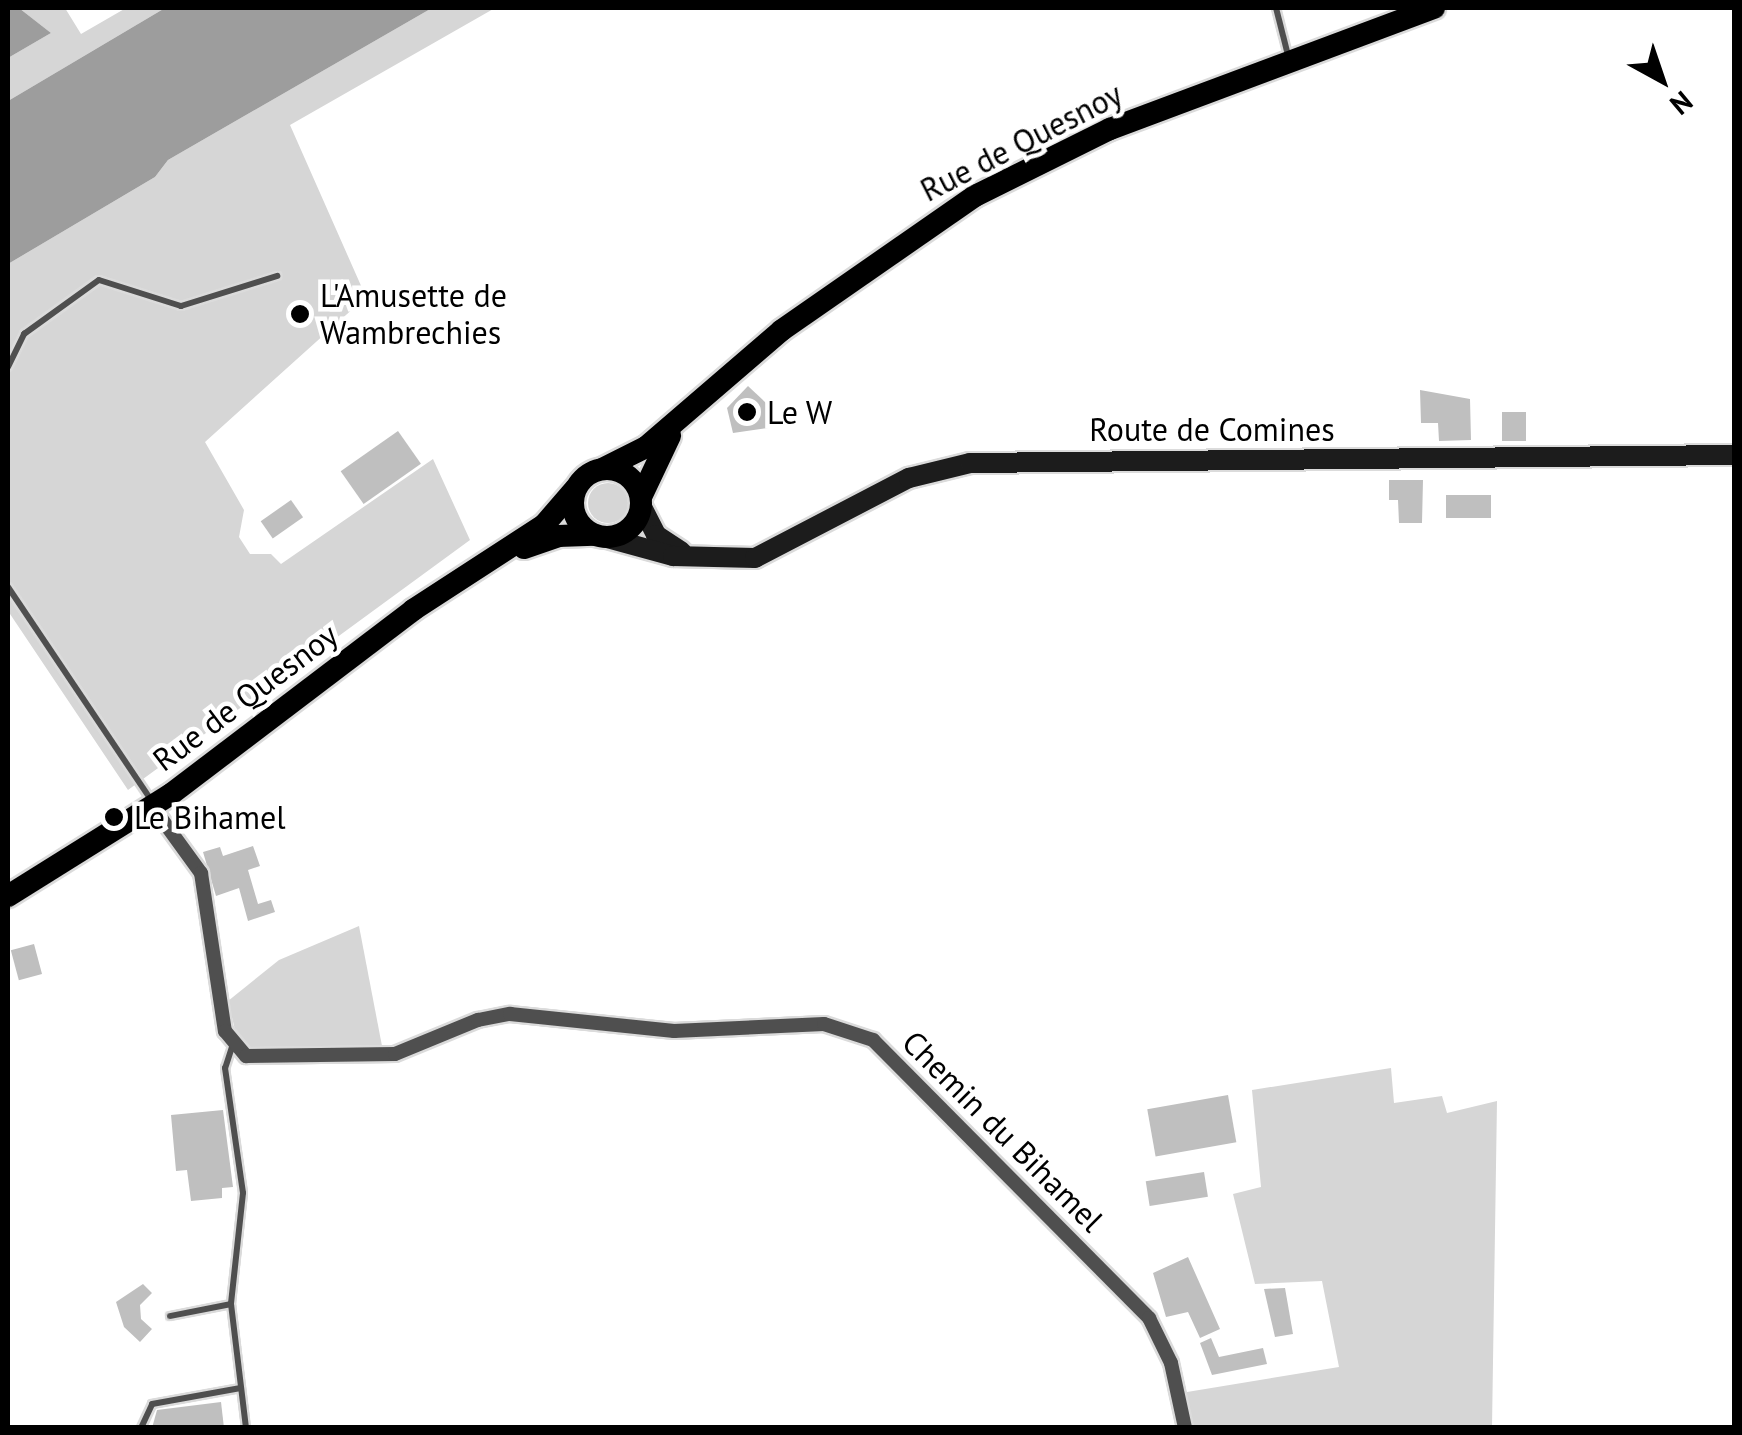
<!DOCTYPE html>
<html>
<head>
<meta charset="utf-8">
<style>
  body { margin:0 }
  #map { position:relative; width:1742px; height:1435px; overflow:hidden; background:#fff; font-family:"PT Sans",sans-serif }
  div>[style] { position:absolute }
  .green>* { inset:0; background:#d6d6d6 }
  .round { border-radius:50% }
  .water>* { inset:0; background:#9d9d9d }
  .building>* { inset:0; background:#bfbfbf; transform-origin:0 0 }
  .roads { filter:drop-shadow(2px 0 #dbdbdb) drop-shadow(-2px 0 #dbdbdb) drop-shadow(0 2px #dbdbdb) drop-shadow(0 -2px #dbdbdb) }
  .lane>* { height:6px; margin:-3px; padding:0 3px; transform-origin:3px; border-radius:3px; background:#4f4f4f }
  .street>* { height:14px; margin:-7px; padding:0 7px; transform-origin:7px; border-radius:7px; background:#4f4f4f }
  .secondary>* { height:20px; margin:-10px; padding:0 10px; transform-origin:10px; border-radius:10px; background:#1c1c1c }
  .primary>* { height:22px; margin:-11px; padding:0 11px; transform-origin:11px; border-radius:11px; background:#000 }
  .primary>.ring { margin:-11px; padding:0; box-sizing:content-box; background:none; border:22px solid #000; border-radius:50% }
  .dots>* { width:28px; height:28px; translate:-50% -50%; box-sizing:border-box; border:5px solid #fff; border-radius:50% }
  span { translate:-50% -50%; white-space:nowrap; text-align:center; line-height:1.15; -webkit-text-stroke:9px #fff; paint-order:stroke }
  .street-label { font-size:32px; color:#000 }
  .poi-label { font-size:32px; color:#000 }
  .left { translate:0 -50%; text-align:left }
  .frame { position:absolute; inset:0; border:10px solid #000; pointer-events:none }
  .north { position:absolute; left:1612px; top:30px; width:100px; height:100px; -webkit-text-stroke:8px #fff; paint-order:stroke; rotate:140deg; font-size:28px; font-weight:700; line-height:40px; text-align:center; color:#000 }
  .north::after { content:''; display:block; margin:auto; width:35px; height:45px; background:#000; clip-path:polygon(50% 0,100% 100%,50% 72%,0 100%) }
</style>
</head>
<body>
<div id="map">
  <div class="green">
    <i style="clip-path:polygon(19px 8px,65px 8px,81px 34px,126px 8px,165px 8px,8px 101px,8px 58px,51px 33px)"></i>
    <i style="clip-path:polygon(432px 8px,495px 8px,290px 125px,366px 297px,205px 442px,244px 510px,239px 537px,250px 554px,271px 554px,281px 564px,433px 459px,470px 540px,128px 790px,8px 611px,8px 264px,155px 177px,168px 160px)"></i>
    <i class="round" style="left:588px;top:483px;width:40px;height:40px"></i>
    <i style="clip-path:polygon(359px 926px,382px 1046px,255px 1051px,237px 1038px,228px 1001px,279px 960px)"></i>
    <i style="clip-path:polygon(1391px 1068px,1394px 1103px,1442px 1096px,1447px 1113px,1497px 1101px,1492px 1427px,1189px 1427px,1181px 1393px,1339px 1367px,1322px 1281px,1255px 1284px,1233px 1194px,1261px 1187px,1252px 1090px)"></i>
  </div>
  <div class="water">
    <i style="clip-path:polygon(8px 8px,19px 8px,51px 33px,8px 58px)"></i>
    <i style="clip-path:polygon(165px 8px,432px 8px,168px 160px,155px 177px,8px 264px,8px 101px)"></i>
  </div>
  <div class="building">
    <i style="clip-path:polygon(748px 386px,766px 403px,768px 428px,733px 433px,727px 408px)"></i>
    <i style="clip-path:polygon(1420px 390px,1470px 399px,1471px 440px,1439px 441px,1438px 423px,1421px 423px)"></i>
    <i style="left:1502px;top:412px;width:24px;height:29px"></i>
    <i style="left:398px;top:431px;width:40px;height:70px;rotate:55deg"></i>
    <i style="clip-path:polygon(1389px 480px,1423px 480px,1422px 523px,1399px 523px,1398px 500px,1389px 500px)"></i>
    <i style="left:1446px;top:495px;width:45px;height:23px"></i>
    <i style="left:291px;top:500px;width:21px;height:37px;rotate:55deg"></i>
    <i style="clip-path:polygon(253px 846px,260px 866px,248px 870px,258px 904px,271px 900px,275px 912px,248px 921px,239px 888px,216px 896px,203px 852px,220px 847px,223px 856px)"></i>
    <i style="left:34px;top:944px;width:31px;height:24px;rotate:75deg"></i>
    <i style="left:1228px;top:1095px;width:48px;height:82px;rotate:80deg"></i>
    <i style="clip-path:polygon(223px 1110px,233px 1187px,222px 1188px,222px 1198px,191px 1201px,187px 1170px,176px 1171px,171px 1115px)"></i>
    <i style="left:1204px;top:1172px;width:25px;height:59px;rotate:81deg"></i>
    <i style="clip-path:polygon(1188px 1257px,1220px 1329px,1200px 1338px,1188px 1312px,1166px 1317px,1153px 1273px)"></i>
    <i style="clip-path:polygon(143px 1284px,152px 1293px,140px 1305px,141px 1319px,152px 1329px,140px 1342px,124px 1327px,116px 1302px)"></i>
    <i style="clip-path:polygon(1285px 1288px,1293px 1334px,1275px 1337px,1264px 1289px)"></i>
    <i style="clip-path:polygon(1211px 1338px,1219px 1357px,1263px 1348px,1267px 1364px,1212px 1375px,1200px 1343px)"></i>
    <i style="clip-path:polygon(221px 1402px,224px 1428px,152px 1428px,157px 1410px)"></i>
  </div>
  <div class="roads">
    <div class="lane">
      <i style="left:1276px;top:8px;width:49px;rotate:75.7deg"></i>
      <i style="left:8px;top:367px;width:37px;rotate:-64deg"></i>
      <i style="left:24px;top:334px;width:92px;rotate:-35.8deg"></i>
      <i style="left:99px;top:280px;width:86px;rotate:17.6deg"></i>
      <i style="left:181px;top:306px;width:101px;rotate:-17.4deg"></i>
      <i style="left:8px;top:587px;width:258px;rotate:56.1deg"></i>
      <i style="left:232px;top:1047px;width:22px;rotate:108deg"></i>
      <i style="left:225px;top:1068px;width:126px;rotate:81.8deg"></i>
      <i style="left:243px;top:1193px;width:112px;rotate:96.2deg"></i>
      <i style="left:231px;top:1304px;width:125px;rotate:83.1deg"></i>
      <i style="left:170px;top:1316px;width:62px;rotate:-11.1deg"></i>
      <i style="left:141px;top:1428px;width:26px;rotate:-65deg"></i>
      <i style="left:152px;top:1404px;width:90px;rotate:-10.2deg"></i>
    </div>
    <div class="street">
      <i style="left:153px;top:807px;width:82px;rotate:54deg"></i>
      <i style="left:201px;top:873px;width:160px;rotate:81.4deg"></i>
      <i style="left:225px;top:1031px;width:33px;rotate:50deg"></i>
      <i style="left:246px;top:1056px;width:149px;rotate:-0.8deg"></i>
      <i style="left:395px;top:1054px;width:90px;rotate:-22.3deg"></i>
      <i style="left:478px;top:1020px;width:33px;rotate:-11deg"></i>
      <i style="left:510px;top:1014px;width:165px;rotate:5.9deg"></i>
      <i style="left:674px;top:1031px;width:150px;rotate:-2.7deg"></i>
      <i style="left:824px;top:1024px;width:52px;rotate:18.1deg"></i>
      <i style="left:873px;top:1040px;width:392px;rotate:45.2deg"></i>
      <i style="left:1149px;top:1318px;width:50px;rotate:63.9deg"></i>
      <i style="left:1171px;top:1363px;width:66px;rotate:77.8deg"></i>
    </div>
    <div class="secondary">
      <i style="left:642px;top:507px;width:31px;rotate:63deg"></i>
      <i style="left:656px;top:535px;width:30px;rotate:33deg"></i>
      <i style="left:604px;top:537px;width:72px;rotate:15.4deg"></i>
      <i style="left:673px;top:556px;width:82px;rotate:1.4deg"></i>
      <i style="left:755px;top:558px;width:174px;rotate:-27.5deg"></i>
      <i style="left:909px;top:478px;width:63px;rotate:-13.8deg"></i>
      <i style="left:970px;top:463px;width:764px;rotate:-0.6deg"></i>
    </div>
    <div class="primary">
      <i class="ring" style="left:573px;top:469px;width:46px;height:46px"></i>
      <i style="left:602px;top:469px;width:49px;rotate:-26.6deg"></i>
      <i style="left:646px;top:447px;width:179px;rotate:-40.7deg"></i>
      <i style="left:782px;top:330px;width:235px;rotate:-34.8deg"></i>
      <i style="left:975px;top:196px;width:151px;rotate:-26.4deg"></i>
      <i style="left:1110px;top:129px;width:346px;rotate:-20.5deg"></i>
      <i style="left:641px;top:497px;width:68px;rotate:-64.6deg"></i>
      <i style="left:524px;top:548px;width:36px;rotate:-19deg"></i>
      <i style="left:558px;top:536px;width:36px;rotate:-2deg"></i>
      <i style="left:8px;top:896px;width:192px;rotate:-32deg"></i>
      <i style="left:171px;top:794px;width:304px;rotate:-37.2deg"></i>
      <i style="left:413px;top:610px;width:156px;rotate:-33deg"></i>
      <i style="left:544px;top:525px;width:48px;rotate:-49.3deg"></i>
    </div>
  </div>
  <div class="dots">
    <i style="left:300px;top:314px;background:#000"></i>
    <i style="left:747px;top:412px;background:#000"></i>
    <i style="left:114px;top:817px;background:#000"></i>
  </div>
  <div class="street-label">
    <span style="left:1021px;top:142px;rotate:-27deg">Rue de Quesnoy</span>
    <span style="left:1212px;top:429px">Route de Comines</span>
    <span style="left:245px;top:697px;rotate:-37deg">Rue de Quesnoy</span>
    <span style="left:1003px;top:1131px;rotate:45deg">Chemin du Bihamel</span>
  </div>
  <div class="poi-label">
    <span class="left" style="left:320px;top:314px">L'Amusette de<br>Wambrechies</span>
    <span class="left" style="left:767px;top:412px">Le W</span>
    <span class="left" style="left:134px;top:817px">Le Bihamel</span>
  </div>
  <div class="frame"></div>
  <div class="north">N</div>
</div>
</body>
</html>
